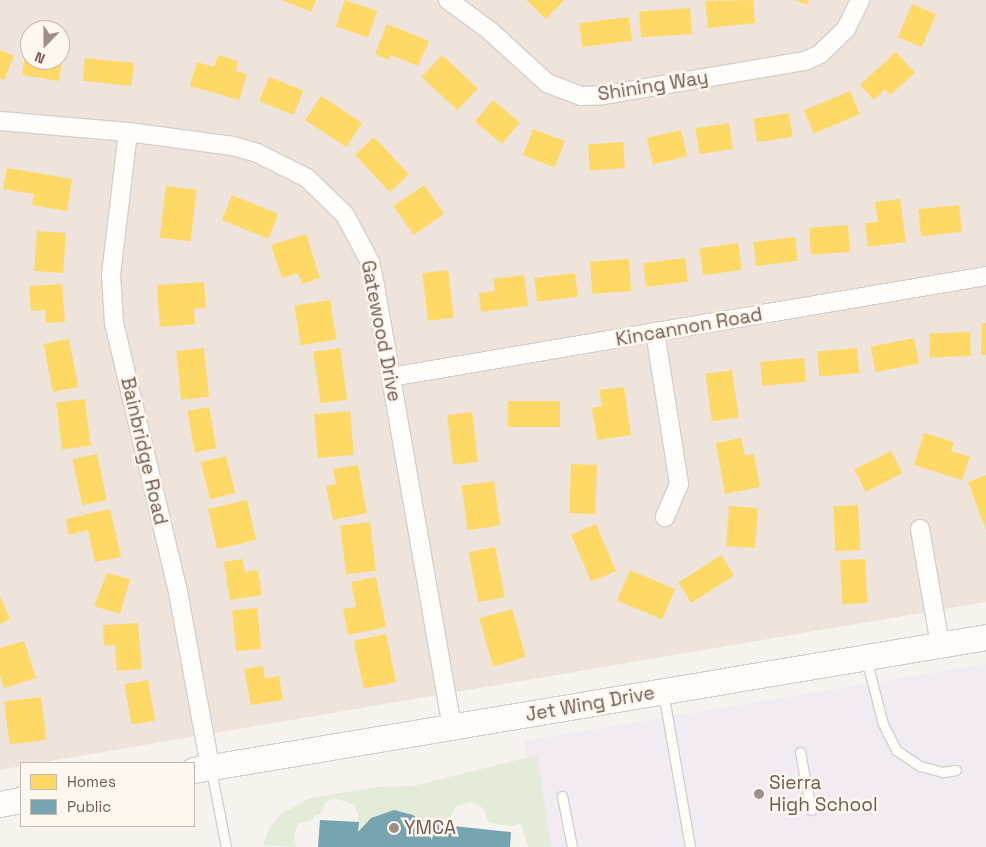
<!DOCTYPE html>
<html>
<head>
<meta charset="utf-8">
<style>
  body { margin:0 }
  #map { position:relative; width:986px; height:847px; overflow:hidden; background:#f6f2ed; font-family:"Space Grotesk",sans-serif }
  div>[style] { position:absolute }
  .residential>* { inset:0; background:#eee4db }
  .education>* { inset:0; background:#f2ebf2 }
  .green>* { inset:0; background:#e4ebd9 }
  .homes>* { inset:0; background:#ffd966; transform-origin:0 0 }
  .public>* { inset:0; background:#76a5af }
  .roads { filter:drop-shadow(1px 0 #d5cfcb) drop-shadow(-1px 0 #d5cfcb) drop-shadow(0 1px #d5cfcb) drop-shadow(0 -1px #d5cfcb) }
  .service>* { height:9px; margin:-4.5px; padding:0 4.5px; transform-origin:4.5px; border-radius:4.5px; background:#fefdfc }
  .minor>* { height:18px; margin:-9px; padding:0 9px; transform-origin:9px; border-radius:9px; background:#fefdfc }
  .secondary>* { height:25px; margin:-12.5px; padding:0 12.5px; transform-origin:12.5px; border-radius:12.5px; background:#fefdfc }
  .dots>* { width:14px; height:14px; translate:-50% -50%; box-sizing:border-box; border:2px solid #fdf7ef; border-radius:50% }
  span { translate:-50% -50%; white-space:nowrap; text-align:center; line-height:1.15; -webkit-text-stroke:5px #fdf7ef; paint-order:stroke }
  .street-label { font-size:19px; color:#715a50 }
  .poi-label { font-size:19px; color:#715a50 }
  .left { translate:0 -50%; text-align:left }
  .legend { position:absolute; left:20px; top:762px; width:175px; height:65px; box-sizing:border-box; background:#fdf7ef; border:1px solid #c5b8af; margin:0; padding:6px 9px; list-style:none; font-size:15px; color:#715a50 }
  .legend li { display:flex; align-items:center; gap:10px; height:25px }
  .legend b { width:25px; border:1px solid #c5b8af }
  .north { position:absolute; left:20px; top:20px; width:50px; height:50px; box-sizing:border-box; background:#fdf7ef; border:1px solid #c5b8af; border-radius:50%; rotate:202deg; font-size:14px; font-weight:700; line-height:20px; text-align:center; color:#715a50 }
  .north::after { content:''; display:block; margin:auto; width:18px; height:22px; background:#a08f87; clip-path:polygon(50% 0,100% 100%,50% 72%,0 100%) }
</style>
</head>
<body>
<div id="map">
  <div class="residential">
    <i style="clip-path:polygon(evenodd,0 0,986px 0,986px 602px,38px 763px,21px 763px,21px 766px,0 770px,0 0,30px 30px,60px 30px,60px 60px,30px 60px,30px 30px)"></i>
  </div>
  <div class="education">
    <i style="clip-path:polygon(986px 664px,986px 847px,542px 847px,524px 741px)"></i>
  </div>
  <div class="green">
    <i style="clip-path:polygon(537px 755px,551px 847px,528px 847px,521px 823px,511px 826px,489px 823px,483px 808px,471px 802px,456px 806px,449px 820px,434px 819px,432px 840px,421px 821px,413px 815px,394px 810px,371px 818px,358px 832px,358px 814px,354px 804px,333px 798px,326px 802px,320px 815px,315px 815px,314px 819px,300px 823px,296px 828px,294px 836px,296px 847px,263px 845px,270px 827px,281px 814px,310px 798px,378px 787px,413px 786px)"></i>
  </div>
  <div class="homes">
    <i style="clip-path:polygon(282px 0,316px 0,311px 12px)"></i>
    <i style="left:345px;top:0;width:34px;height:28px;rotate:19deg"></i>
    <i style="clip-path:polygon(526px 0,564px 0,546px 19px)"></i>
    <i style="clip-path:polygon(753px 0,755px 23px,708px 28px,705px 1px)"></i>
    <i style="clip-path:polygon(795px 0,809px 0,807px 5px)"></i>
    <i style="left:912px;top:4px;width:26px;height:36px;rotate:23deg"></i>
    <i style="left:690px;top:8px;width:26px;height:51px;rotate:86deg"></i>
    <i style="left:629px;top:17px;width:24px;height:50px;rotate:83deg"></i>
    <i style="clip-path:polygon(387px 24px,429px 41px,418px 66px,391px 55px,389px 60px,375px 54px)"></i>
    <i style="clip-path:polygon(60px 45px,64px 46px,59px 81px,22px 75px,25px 54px,30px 55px,30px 60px,60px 60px)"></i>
    <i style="clip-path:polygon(0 50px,14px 56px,4px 80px,0 78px)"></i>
    <i style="clip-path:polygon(896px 52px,915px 73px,890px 95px,885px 89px,874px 100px,860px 85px)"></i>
    <i style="clip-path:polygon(218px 55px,238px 61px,236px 71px,247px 74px,239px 100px,190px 86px,197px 62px,214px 67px)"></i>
    <i style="left:442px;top:55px;width:49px;height:30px;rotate:43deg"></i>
    <i style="left:85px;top:58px;width:49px;height:23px;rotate:6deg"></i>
    <i style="left:269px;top:77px;width:37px;height:26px;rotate:22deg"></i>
    <i style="left:850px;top:91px;width:25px;height:50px;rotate:67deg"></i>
    <i style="left:321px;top:96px;width:49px;height:29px;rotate:33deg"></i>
    <i style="left:493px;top:100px;width:35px;height:28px;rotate:40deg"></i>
    <i style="left:789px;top:113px;width:24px;height:36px;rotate:81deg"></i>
    <i style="left:729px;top:123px;width:26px;height:34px;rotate:81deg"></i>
    <i style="left:533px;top:129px;width:34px;height:28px;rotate:21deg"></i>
    <i style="left:681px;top:130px;width:27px;height:35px;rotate:77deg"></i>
    <i style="left:374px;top:137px;width:51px;height:26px;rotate:47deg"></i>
    <i style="left:623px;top:142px;width:26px;height:35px;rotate:86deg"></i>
    <i style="clip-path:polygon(7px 168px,72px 179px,67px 211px,32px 205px,34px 194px,3px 189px)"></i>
    <i style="left:424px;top:185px;width:35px;height:37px;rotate:55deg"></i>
    <i style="left:166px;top:186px;width:31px;height:52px;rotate:7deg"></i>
    <i style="left:232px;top:195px;width:50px;height:27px;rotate:22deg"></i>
    <i style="clip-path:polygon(900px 199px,906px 242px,868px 247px,865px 223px,878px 222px,875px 202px)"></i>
    <i style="left:959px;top:205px;width:27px;height:41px;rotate:84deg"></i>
    <i style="left:848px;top:225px;width:27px;height:39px;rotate:86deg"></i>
    <i style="left:37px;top:231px;width:29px;height:40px;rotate:4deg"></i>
    <i style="clip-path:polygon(306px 234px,320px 278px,302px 284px,298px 273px,282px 278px,271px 245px)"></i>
    <i style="left:795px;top:237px;width:24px;height:42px;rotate:83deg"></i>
    <i style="left:738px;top:243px;width:27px;height:39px;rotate:82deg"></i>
    <i style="left:685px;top:258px;width:24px;height:42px;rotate:83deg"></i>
    <i style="left:629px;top:259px;width:32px;height:39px;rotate:86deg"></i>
    <i style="left:448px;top:270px;width:48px;height:26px;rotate:83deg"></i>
    <i style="left:575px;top:273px;width:24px;height:41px;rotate:83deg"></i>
    <i style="clip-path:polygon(524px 275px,528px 306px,481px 312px,479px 293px,495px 291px,493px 279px)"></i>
    <i style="clip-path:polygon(204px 282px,206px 308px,194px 309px,195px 324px,160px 327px,157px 285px)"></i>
    <i style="clip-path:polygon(62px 284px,65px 322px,46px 323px,45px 310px,31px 311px,29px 286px)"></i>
    <i style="left:330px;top:300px;width:40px;height:36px;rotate:81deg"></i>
    <i style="clip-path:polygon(982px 323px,986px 323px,986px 355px,981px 355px)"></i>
    <i style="left:970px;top:332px;width:24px;height:41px;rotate:88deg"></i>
    <i style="left:914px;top:338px;width:26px;height:44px;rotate:79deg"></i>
    <i style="left:69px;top:339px;width:49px;height:26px;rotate:79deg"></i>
    <i style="left:204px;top:348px;width:49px;height:28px;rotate:84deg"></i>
    <i style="left:340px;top:348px;width:52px;height:27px;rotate:82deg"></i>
    <i style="left:857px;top:348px;width:25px;height:40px;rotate:85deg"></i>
    <i style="left:804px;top:358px;width:24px;height:44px;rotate:85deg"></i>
    <i style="left:732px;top:370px;width:48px;height:27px;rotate:82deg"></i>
    <i style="clip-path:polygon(624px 387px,631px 435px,597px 440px,592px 408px,602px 406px,599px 390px)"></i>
    <i style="left:85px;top:399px;width:47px;height:29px;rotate:83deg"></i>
    <i style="left:508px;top:401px;width:52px;height:26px"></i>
    <i style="left:209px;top:407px;width:42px;height:22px;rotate:80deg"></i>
    <i style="left:350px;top:411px;width:44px;height:36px;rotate:85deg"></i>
    <i style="left:472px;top:412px;width:50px;height:25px;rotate:83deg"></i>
    <i style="clip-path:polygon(924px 433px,954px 442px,951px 451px,970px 457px,962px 480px,914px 465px)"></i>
    <i style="clip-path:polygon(741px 438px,745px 456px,754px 454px,760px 487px,725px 494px,716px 443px)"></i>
    <i style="left:891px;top:451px;width:25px;height:41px;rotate:63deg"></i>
    <i style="left:97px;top:454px;width:47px;height:25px;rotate:78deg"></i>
    <i style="left:226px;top:456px;width:38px;height:26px;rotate:76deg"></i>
    <i style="left:571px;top:464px;width:26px;height:49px;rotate:2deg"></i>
    <i style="clip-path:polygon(358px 465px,367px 513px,333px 520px,326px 486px,336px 484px,333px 469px)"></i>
    <i style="clip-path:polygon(986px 475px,986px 530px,968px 482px)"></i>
    <i style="left:494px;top:481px;width:45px;height:33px;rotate:82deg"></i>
    <i style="left:247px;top:500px;width:41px;height:40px;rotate:77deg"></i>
    <i style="left:858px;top:505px;width:45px;height:25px;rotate:87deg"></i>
    <i style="left:729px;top:506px;width:29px;height:40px;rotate:4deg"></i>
    <i style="clip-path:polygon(110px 509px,121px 557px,95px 562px,88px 530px,69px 535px,66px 519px)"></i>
    <i style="left:370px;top:522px;width:49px;height:30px;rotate:83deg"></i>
    <i style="left:596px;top:524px;width:51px;height:27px;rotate:67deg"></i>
    <i style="left:495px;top:547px;width:51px;height:27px;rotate:79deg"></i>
    <i style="left:721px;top:555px;width:24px;height:51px;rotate:57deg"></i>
    <i style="clip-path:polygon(243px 559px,245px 572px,258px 570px,262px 595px,230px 600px,224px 562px)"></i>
    <i style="left:865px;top:559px;width:44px;height:25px;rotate:87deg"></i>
    <i style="left:630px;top:570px;width:49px;height:33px;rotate:23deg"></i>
    <i style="clip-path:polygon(107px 573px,130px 579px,120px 614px,94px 606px)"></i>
    <i style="clip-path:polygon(376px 577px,386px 627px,348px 635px,343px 609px,356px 607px,351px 582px)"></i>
    <i style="clip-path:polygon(0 596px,10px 619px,0 624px)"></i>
    <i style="left:257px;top:608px;width:41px;height:25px;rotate:84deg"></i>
    <i style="left:512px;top:609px;width:50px;height:34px;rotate:74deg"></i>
    <i style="clip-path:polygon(138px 623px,142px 669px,117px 671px,115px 645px,104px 646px,103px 625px)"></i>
    <i style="left:386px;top:634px;width:49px;height:33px;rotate:78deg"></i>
    <i style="clip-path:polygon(24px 641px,36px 678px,4px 688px,0 675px,0 648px)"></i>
    <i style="clip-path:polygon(263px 666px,265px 679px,279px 676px,283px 700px,251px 705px,244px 669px)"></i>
    <i style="left:148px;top:680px;width:41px;height:24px;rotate:80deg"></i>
    <i style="left:41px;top:697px;width:43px;height:37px;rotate:83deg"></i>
  </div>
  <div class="public">
    <i style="clip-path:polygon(394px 810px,413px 815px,421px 821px,432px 840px,434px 824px,511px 832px,510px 847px,318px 847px,320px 820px,359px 822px,358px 832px,371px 818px)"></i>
  </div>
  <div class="roads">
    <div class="service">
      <i style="left:866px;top:658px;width:68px;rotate:75.6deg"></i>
      <i style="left:883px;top:724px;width:29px;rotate:63deg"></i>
      <i style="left:896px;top:750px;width:29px;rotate:34deg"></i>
      <i style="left:920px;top:766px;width:24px;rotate:15deg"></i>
      <i style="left:943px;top:772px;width:13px;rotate:-9deg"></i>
      <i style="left:663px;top:692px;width:157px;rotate:80.1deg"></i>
      <i style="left:800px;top:752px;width:59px;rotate:79.3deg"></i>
      <i style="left:211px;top:770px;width:78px;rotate:79deg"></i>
      <i style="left:562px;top:796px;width:52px;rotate:78.9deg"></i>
    </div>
    <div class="minor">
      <i style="left:448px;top:0;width:52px;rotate:36.4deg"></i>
      <i style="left:490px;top:31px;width:77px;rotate:42.4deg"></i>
      <i style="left:547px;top:83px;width:36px;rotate:21deg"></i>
      <i style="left:581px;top:96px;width:23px;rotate:-2deg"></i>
      <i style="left:604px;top:95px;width:204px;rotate:-9.6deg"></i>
      <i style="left:805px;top:61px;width:17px;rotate:-25deg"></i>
      <i style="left:820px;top:54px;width:36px;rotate:-44deg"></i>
      <i style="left:846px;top:29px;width:32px;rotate:-64deg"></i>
      <i style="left:0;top:121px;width:128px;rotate:4.9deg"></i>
      <i style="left:128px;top:132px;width:106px;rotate:7.6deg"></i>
      <i style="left:233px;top:146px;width:25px;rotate:16deg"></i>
      <i style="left:257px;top:153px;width:56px;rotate:26.6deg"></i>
      <i style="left:307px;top:178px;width:53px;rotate:44.2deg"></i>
      <i style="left:345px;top:215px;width:53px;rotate:62deg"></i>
      <i style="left:370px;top:262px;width:25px;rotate:78deg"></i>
      <i style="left:375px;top:286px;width:448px;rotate:80.1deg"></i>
      <i style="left:128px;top:132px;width:143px;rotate:96.8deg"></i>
      <i style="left:111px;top:274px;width:49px;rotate:86.5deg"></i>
      <i style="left:114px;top:323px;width:277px;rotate:76.6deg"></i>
      <i style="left:178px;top:592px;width:178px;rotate:79.6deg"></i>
      <i style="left:655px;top:332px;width:154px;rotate:81deg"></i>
      <i style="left:679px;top:484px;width:36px;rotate:113deg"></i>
      <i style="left:391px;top:377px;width:604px;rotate:-9.63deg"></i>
      <i style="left:920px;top:529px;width:118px;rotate:80.2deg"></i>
    </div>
    <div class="secondary">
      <i style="left:194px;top:770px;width:803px;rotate:-9.53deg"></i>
      <i style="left:0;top:804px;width:21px;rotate:-11deg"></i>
    </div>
  </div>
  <div class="dots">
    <i style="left:759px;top:794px;background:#a08f87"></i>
    <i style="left:394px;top:828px;background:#a08f87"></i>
  </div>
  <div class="street-label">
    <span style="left:653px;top:86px;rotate:-9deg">Shining Way</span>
    <span style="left:689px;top:327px;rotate:-10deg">Kincannon Road</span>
    <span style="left:381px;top:331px;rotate:79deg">Gatewood Drive</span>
    <span style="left:144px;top:451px;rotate:77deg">Bainbridge Road</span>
    <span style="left:590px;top:704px;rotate:-10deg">Jet Wing Drive</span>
  </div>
  <div class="poi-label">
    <span class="left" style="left:769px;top:794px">Sierra<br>High School</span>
    <span class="left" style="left:404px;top:828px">YMCA</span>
  </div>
  <ul class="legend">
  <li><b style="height:14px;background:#ffd966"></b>Homes</li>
  <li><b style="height:14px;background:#76a5af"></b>Public</li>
  </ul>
  <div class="north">N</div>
</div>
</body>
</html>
